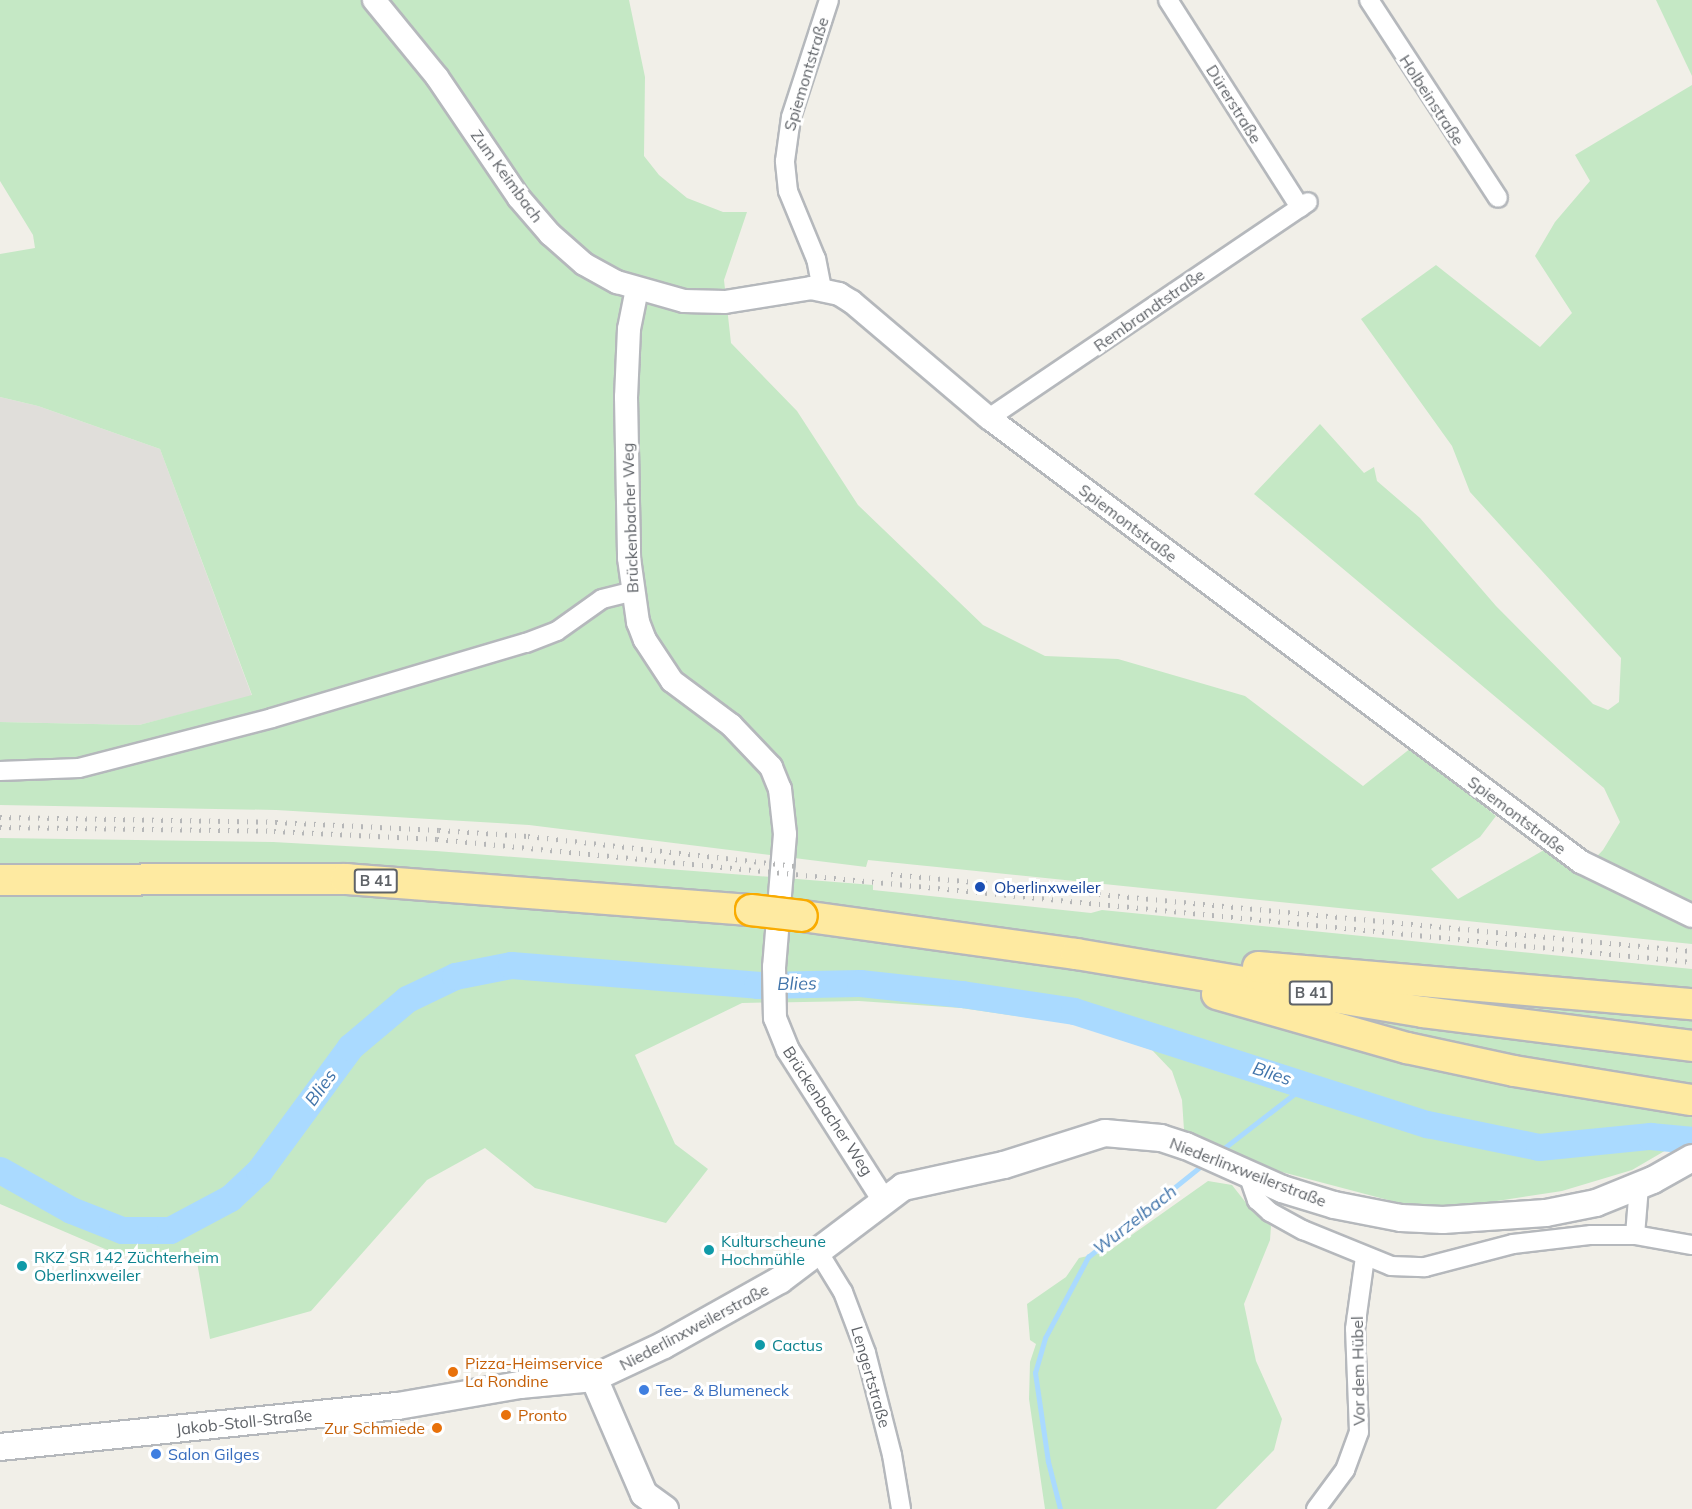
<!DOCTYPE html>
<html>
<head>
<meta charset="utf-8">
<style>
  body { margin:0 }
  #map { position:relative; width:1692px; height:1509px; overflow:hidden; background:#f1efe8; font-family:Mulish,sans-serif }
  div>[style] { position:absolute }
  .industrial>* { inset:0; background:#e0deda }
  .green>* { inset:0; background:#c5e8c5 }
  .stream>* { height:4.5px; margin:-2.25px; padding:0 2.25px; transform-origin:2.25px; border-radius:2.25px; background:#aadaff }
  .river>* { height:27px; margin:-13.5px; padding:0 13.5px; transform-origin:13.5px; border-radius:13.5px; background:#aadaff }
  .roads { filter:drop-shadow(2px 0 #b5b8bc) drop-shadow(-2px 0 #b5b8bc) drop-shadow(0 2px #b5b8bc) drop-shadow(0 -2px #b5b8bc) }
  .minor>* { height:18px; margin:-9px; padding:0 9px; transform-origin:9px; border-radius:9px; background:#fff }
  .tertiary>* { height:22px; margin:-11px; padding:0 11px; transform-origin:11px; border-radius:11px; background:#fff }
  .secondary>* { height:26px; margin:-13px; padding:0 13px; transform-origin:13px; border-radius:13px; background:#fff }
  .trunk>* { height:30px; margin:-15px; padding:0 15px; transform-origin:15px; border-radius:15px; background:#feeaa1 }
  .rail>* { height:4.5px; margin-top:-2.25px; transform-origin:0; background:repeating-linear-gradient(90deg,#b6b7b8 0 1.5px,transparent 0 9.5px) }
  .bridges { filter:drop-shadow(2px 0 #f9ab00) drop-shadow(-2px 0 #f9ab00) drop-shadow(0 2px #f9ab00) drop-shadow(0 -2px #f9ab00) }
  .trunk-bridge>* { height:30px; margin:-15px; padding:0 15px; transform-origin:15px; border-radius:15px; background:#feeaa1 }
  .dots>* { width:16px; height:16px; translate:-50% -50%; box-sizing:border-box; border:3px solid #fff; border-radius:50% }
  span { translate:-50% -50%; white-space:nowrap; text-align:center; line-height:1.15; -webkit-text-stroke:6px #fff; paint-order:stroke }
  .shield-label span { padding:2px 4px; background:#fff; border:2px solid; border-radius:4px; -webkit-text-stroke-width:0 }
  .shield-label { font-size:15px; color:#5f6368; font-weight:700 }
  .street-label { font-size:16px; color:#5f6368 }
  .transit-label { font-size:16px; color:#164399 }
  .left { translate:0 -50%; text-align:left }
  .culture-label { font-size:16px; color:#0d838f }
  .food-label { font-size:16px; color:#c56008 }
  .right { translate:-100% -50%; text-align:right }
  .shop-label { font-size:16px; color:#366cbe }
  .water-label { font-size:18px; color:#4174aa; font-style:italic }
</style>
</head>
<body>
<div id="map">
  <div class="industrial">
    <i style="clip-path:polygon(0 397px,38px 406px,160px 449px,252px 696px,139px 725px,0 722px)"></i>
  </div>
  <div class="green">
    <i style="clip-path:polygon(0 0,629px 0,645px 77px,644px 156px,659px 175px,687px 198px,723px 212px,747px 212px,724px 280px,731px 343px,797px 411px,858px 505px,983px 625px,1045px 656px,1118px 659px,1245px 696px,1363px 786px,1411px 748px,1496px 816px,1480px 837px,1431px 869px,1458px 899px,1544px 850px,1580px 874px,1603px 850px,1620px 822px,1604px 788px,1254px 494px,1320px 424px,1364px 473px,1374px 467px,1377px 481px,1420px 518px,1496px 606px,1593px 704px,1608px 710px,1619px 702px,1621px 658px,1470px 492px,1452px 446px,1361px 319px,1436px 265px,1540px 347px,1572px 313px,1535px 256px,1555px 222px,1590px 181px,1575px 155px,1692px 85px,1692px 944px,868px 860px,866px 867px,529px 825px,276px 810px,0 805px,0 722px,139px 725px,252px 695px,160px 449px,38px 406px,0 397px,0 254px,35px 248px,33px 235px,0 181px)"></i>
    <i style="clip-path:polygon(1656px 0,1692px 0,1692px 76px)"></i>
    <i style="clip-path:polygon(0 838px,273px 842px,436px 851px,873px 885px,873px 890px,1091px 913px,1102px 910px,1692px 969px,1692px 1135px,1632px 1170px,1562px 1191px,1458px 1207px,1407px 1205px,1278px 1171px,1184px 1130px,1182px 1100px,1172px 1071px,1152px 1050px,1073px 1024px,961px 1008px,859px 1001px,742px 1003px,635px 1055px,675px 1144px,708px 1169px,666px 1223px,535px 1188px,485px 1148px,427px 1180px,311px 1311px,210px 1339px,196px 1256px,119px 1255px,0 1204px)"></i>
    <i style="clip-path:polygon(1208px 1181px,1232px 1185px,1254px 1213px,1271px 1226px,1270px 1240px,1244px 1304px,1256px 1361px,1282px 1419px,1274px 1450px,1216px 1509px,1045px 1509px,1029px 1399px,1030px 1362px,1036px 1344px,1030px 1340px,1027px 1304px,1066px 1277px,1079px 1258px,1109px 1251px)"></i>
  </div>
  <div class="stream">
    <i style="left:1219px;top:1152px;width:110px;rotate:-37.6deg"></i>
    <i style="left:1060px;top:1509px;width:49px;rotate:-104.3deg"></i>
    <i style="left:1048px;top:1462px;width:90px;rotate:-98.3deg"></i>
    <i style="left:1035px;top:1373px;width:36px;rotate:-74deg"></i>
    <i style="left:1045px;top:1338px;width:92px;rotate:-62deg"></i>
    <i style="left:1088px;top:1257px;width:150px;rotate:-38.8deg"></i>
  </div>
  <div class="river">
    <i style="left:0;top:1170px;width:81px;rotate:29.4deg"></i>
    <i style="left:71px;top:1210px;width:55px;rotate:21.4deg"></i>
    <i style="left:122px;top:1230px;width:48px"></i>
    <i style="left:170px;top:1230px;width:68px;rotate:-28.1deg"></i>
    <i style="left:230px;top:1198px;width:40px;rotate:-43deg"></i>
    <i style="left:259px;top:1171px;width:154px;rotate:-53.7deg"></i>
    <i style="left:350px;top:1047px;width:75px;rotate:-40.1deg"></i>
    <i style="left:407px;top:999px;width:53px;rotate:-25.6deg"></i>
    <i style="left:455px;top:976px;width:57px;rotate:-11.1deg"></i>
    <i style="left:511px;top:965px;width:247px;rotate:4.6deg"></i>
    <i style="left:757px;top:985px;width:103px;rotate:-1.1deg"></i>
    <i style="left:860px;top:983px;width:103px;rotate:6.2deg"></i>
    <i style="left:962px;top:994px;width:113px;rotate:8.6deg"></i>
    <i style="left:1074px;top:1011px;width:371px;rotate:17.8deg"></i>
    <i style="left:1427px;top:1124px;width:114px;rotate:11.6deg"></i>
    <i style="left:1539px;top:1147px;width:112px;rotate:-5.7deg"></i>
    <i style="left:1650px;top:1136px;width:42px;rotate:5.4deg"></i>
  </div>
  <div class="roads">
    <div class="minor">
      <i style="left:1168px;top:0;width:246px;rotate:57.5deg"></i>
      <i style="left:1369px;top:0;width:236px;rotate:56.9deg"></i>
      <i style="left:822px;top:289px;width:31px;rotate:-101deg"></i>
      <i style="left:816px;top:259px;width:74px;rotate:-112.4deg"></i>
      <i style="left:788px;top:191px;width:30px;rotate:-96deg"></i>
      <i style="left:785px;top:161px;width:44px;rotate:-82.2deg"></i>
      <i style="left:791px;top:117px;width:123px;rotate:-72deg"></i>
      <i style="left:989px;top:418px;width:385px;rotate:-34.1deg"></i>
      <i style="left:0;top:771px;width:79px;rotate:-2.2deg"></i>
      <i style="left:79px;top:768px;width:199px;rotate:-14.5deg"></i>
      <i style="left:272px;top:718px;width:265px;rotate:-16.5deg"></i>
      <i style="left:526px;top:643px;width:33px;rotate:-21deg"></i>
      <i style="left:557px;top:631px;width:55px;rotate:-35.4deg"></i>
      <i style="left:602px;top:599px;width:30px;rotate:-14deg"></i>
      <i style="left:1248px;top:1174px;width:28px;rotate:71deg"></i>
      <i style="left:1257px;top:1200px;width:18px;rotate:43deg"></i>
      <i style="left:1270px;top:1212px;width:38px;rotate:29deg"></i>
      <i style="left:1303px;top:1230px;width:95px;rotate:22.2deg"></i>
      <i style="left:1391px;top:1266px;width:34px;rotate:2deg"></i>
      <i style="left:1425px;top:1267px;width:91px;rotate:-14.6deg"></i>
      <i style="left:1513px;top:1244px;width:79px;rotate:-6.6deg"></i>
      <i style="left:1591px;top:1235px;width:44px"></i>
      <i style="left:1635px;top:1235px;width:58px;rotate:10deg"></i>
      <i style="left:1635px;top:1235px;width:49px;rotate:-85.3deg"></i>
      <i style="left:819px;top:1253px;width:46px;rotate:58.4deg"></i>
      <i style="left:843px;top:1292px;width:65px;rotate:69.3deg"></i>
      <i style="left:866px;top:1353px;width:105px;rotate:75.7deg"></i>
      <i style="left:892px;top:1455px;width:55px;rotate:80.5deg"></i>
      <i style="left:1316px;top:1509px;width:49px;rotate:-53.4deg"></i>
      <i style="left:1345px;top:1470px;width:40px;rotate:-69.8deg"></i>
      <i style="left:1359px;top:1432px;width:103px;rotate:-92.2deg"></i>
      <i style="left:1355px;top:1329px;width:73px;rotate:-82.1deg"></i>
    </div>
    <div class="tertiary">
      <i style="left:374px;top:0;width:99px;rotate:50.7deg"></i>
      <i style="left:437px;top:77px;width:146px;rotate:55.9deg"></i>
      <i style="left:519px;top:198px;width:48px;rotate:49.3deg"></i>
      <i style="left:550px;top:234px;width:45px;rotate:41.4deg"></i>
      <i style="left:584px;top:264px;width:38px;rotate:29deg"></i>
      <i style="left:617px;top:282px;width:70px;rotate:15.8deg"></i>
      <i style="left:684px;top:301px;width:41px;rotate:1.4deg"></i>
      <i style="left:725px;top:302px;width:87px;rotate:-9.2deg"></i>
      <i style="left:811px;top:288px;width:29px;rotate:12deg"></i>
      <i style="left:839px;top:294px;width:15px;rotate:32deg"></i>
      <i style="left:852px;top:302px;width:180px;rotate:40.3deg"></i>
      <i style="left:989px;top:418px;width:740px;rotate:36.87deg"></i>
      <i style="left:1581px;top:862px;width:123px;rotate:25.9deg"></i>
      <i style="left:637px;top:289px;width:41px;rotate:101.3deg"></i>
      <i style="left:629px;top:329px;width:68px;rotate:92.5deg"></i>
      <i style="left:626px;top:397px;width:161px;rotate:88.9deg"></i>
      <i style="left:629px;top:558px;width:65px;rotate:82deg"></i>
      <i style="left:638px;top:622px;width:19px;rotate:69deg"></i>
      <i style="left:645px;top:640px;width:49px;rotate:56.6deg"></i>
      <i style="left:672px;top:681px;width:74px;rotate:36.7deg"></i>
      <i style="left:731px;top:725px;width:58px;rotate:46.4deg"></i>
      <i style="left:771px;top:767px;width:24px;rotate:68deg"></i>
      <i style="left:780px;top:789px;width:45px;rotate:83.7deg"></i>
      <i style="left:785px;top:834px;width:133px;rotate:94.7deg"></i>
      <i style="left:774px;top:967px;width:51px;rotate:88.9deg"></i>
      <i style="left:775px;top:1018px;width:35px;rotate:68deg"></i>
      <i style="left:788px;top:1050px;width:177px;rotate:57.5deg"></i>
    </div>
    <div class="secondary">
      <i style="left:594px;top:1378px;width:126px;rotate:66.7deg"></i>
      <i style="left:644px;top:1494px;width:26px;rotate:36deg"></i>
      <i style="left:0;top:1447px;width:400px;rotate:-5.9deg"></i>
      <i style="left:398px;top:1406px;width:124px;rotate:-9.8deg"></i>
      <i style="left:520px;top:1385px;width:74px;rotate:-5.4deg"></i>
      <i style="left:594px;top:1378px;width:77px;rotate:-25.2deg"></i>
      <i style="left:664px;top:1345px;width:133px;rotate:-29.3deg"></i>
      <i style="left:780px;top:1280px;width:154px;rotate:-37.1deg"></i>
      <i style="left:903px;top:1187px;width:103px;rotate:-12.3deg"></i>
      <i style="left:1004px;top:1165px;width:106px;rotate:-17.6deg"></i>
      <i style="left:1105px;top:1133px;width:56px;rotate:5.1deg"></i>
      <i style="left:1161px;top:1138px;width:26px;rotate:18deg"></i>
      <i style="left:1186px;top:1146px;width:105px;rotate:24.1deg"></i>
      <i style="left:1282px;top:1189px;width:54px;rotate:17.1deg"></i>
      <i style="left:1334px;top:1205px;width:68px;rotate:11deg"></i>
      <i style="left:1401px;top:1218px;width:42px;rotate:2.7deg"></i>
      <i style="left:1443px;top:1220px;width:103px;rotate:-3.9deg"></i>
      <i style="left:1546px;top:1213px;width:51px;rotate:-11.3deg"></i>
      <i style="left:1596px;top:1203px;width:61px;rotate:-22deg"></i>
      <i style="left:1653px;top:1180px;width:45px;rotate:-29.4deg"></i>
    </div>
    <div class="trunk">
      <i style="left:0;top:880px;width:346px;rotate:-0.2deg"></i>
      <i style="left:346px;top:879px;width:406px;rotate:4.4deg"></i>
      <i style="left:802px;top:916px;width:277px;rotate:7.9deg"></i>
      <i style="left:1076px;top:954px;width:352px;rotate:9.5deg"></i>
      <i style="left:1423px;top:1012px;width:271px;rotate:7.2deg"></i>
      <i style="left:1258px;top:967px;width:436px;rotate:4.9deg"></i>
      <i style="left:1217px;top:994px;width:198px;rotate:15.9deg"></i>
      <i style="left:1407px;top:1048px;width:109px;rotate:12.1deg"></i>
      <i style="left:1514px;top:1071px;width:180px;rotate:9.3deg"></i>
    </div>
  </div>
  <div class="rail">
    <i style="left:0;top:817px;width:276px;rotate:1deg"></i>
    <i style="left:276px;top:822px;width:163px;rotate:2.8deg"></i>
    <i style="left:439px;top:830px;width:89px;rotate:3.9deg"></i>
    <i style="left:528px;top:836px;width:270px;rotate:6.4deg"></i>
    <i style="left:0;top:827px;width:274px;rotate:0.8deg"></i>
    <i style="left:274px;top:831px;width:163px;rotate:2.8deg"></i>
    <i style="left:437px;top:839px;width:1261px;rotate:5.6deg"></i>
    <i style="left:891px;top:874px;width:805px;rotate:5.49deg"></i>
  </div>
  <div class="bridges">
    <div class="trunk-bridge">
      <i style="left:751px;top:910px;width:51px;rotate:6.7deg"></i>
    </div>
  </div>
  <div class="dots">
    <i style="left:980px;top:887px;background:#1a4fb4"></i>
    <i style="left:709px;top:1250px;background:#0f9aa8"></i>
    <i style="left:22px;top:1266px;background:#0f9aa8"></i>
    <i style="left:760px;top:1345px;background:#0f9aa8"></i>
    <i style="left:453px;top:1372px;background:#e8710a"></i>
    <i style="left:644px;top:1390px;background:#3f7fe0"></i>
    <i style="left:506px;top:1415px;background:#e8710a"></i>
    <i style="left:437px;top:1428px;background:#e8710a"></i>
    <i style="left:156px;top:1454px;background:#3f7fe0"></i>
  </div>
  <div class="shield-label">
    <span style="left:376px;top:881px">B 41</span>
    <span style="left:1311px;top:993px">B 41</span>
  </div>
  <div class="street-label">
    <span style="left:806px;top:74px;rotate:-73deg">Spiemontstraße</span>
    <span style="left:1432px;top:100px;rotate:57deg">Holbeinstraße</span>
    <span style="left:1234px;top:104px;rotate:58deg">Dürerstraße</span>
    <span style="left:507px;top:176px;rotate:54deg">Zum Keimbach</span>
    <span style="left:1149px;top:310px;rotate:-35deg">Rembrandtstraße</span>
    <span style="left:630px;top:518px;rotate:-92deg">Brückenbacher Weg</span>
    <span style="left:1128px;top:523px;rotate:37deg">Spiemontstraße</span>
    <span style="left:1517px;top:815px;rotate:37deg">Spiemontstraße</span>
    <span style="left:828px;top:1111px;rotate:57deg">Brückenbacher Weg</span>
    <span style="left:1248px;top:1172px;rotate:21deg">Niederlinxweilerstraße</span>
    <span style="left:694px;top:1327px;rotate:-28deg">Niederlinxweilerstraße</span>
    <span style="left:1358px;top:1371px;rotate:-91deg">Vor dem Hübel</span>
    <span style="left:871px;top:1377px;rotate:74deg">Lengertstraße</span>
    <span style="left:244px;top:1422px;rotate:-6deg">Jakob-Stoll-Straße</span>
  </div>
  <div class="transit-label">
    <span class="left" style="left:994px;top:887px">Oberlinxweiler</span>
  </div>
  <div class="culture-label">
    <span class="left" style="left:721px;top:1250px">Kulturscheune<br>Hochmühle</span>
    <span class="left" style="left:34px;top:1266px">RKZ SR 142 Züchterheim<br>Oberlinxweiler</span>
    <span class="left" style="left:772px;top:1345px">Cactus</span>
  </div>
  <div class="food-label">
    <span class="left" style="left:465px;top:1372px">Pizza-Heimservice<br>La Rondine</span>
    <span class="left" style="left:518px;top:1415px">Pronto</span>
    <span class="right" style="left:425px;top:1428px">Zur Schmiede</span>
  </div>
  <div class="shop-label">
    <span class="left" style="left:656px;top:1390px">Tee- &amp; Blumeneck</span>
    <span class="left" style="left:168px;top:1454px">Salon Gilges</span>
  </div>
  <div class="water-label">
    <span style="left:797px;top:984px;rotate:-1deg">Blies</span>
    <span style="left:1272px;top:1074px;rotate:18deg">Blies</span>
    <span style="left:321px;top:1088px;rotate:-54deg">Blies</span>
    <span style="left:1135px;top:1220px;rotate:-38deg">Wurzelbach</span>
  </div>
</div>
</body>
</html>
